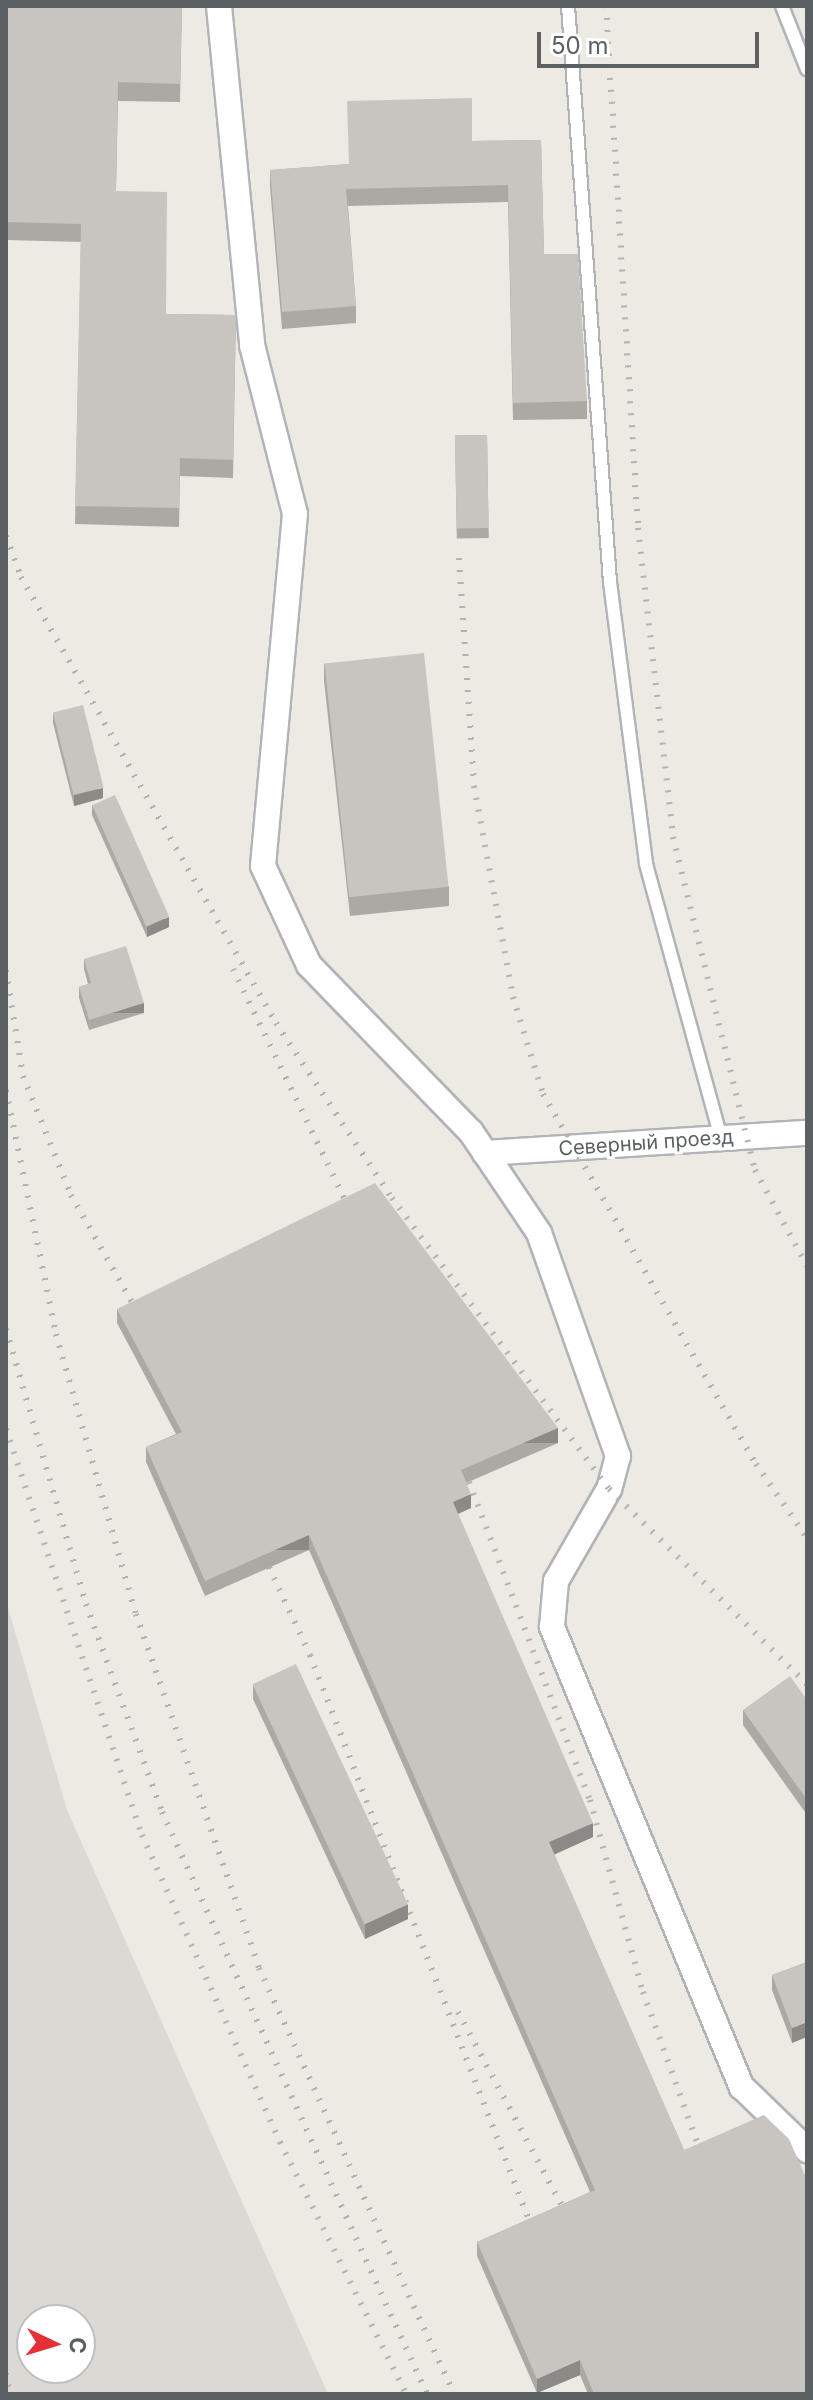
<!DOCTYPE html>
<html>
<head>
<meta charset="utf-8">
<style>
  body { margin:0 }
  #map { position:relative; width:813px; height:2400px; overflow:hidden; background:#edeae3; font-family:Inter,sans-serif }
  div>[style] { position:absolute }
  .industrial>* { inset:0; background:#dcd9d5 }
  .roads { filter:drop-shadow(2px 0 #b0b4b8) drop-shadow(-2px 0 #b0b4b8) drop-shadow(0 2px #b0b4b8) drop-shadow(0 -2px #b0b4b8) }
  .lane>* { height:12px; margin:-6px; padding:0 6px; transform-origin:6px; border-radius:6px; background:#fff }
  .street>* { height:24px; margin:-12px; padding:0 12px; transform-origin:12px; border-radius:12px; background:#fff }
  .rail>* { height:6px; margin-top:-3px; transform-origin:0; background:repeating-linear-gradient(90deg,#b1b2b3 0 2px,transparent 0 12px) }
  .wall>* { inset:0; background:#aca9a5; transform-origin:0 0 }
  .shaded-wall>* { inset:0; background:#8c8a86; transform-origin:0 0 }
  .building>* { inset:0; background:#c8c5c0; transform-origin:0 0 }
  span { translate:-50% -50%; white-space:nowrap; text-align:center; line-height:1.15; -webkit-text-stroke:6px #fff; paint-order:stroke }
  .street-label { font-size:20px; color:#5b6063 }
  .frame { position:absolute; inset:0; border:8px solid #5b6063; pointer-events:none }
  .north { position:absolute; left:16px; top:2304px; width:80px; height:80px; box-sizing:border-box; background:#fff; border:2px solid #bdbfc1; border-radius:50%; rotate:94deg; font-size:22px; font-weight:700; line-height:32px; text-align:center; color:#5b6063 }
  .north::after { content:''; display:block; margin:auto; width:28px; height:36px; background:#e63038; clip-path:polygon(50% 0,100% 100%,50% 72%,0 100%) }
  .scale { position:absolute; left:537px; top:32px; width:222px; height:36px; box-sizing:border-box; border:4px solid #5b6063; border-top:0; padding-left:10px; font-size:24px; line-height:28px; white-space:nowrap; color:#5b6063; -webkit-text-stroke:6px #fff; paint-order:stroke }
</style>
</head>
<body>
<div id="map">
  <div class="industrial">
    <i style="clip-path:polygon(evenodd,6px 1601px,67px 1810px,328px 2394px,6px 2394px,6px 1601px,32px 2320px,80px 2320px,80px 2368px,32px 2368px,32px 2320px)"></i>
  </div>
  <div class="roads">
    <div class="lane">
      <i style="left:568px;top:6px;width:578px;rotate:85.83deg"></i>
      <i style="left:610px;top:582px;width:284px;rotate:82.7deg"></i>
      <i style="left:646px;top:864px;width:284px;rotate:74.7deg"></i>
      <i style="left:782px;top:6px;width:68px;rotate:68.4deg"></i>
    </div>
    <div class="street">
      <i style="left:219px;top:6px;width:341px;rotate:84.4deg"></i>
      <i style="left:252px;top:345px;width:174px;rotate:75.7deg"></i>
      <i style="left:295px;top:514px;width:353px;rotate:95.2deg"></i>
      <i style="left:263px;top:866px;width:109px;rotate:65.1deg"></i>
      <i style="left:309px;top:965px;width:233px;rotate:45.9deg"></i>
      <i style="left:471px;top:1132px;width:122px;rotate:56deg"></i>
      <i style="left:539px;top:1233px;width:237px;rotate:70.5deg"></i>
      <i style="left:618px;top:1456px;width:34px;rotate:105deg"></i>
      <i style="left:609px;top:1489px;width:106px;rotate:119.9deg"></i>
      <i style="left:556px;top:1581px;width:46px;rotate:95deg"></i>
      <i style="left:552px;top:1627px;width:498px;rotate:67.6deg"></i>
      <i style="left:742px;top:2087px;width:91px;rotate:44.1deg"></i>
      <i style="left:485px;top:1153px;width:323px;rotate:-3.6deg"></i>
    </div>
  </div>
  <div class="rail">
    <i style="left:606px;top:6px;width:523px;rotate:86.49deg"></i>
    <i style="left:638px;top:528px;width:311px;rotate:83.5deg"></i>
    <i style="left:673px;top:837px;width:343px;rotate:76.2deg"></i>
    <i style="left:755px;top:1170px;width:109px;rotate:61.6deg"></i>
    <i style="left:6px;top:536px;width:44px;rotate:69.9deg"></i>
    <i style="left:21px;top:577px;width:514px;rotate:60.24deg"></i>
    <i style="left:276px;top:1023px;width:210px;rotate:56.5deg"></i>
    <i style="left:392px;top:1198px;width:363px;rotate:53.3deg"></i>
    <i style="left:609px;top:1489px;width:278px;rotate:44.6deg"></i>
    <i style="left:459px;top:558px;width:228px;rotate:86.2deg"></i>
    <i style="left:474px;top:786px;width:215px;rotate:79.5deg"></i>
    <i style="left:513px;top:997px;width:102px;rotate:72.8deg"></i>
    <i style="left:543px;top:1094px;width:427px;rotate:60.1deg"></i>
    <i style="left:756px;top:1464px;width:90px;rotate:55.4deg"></i>
    <i style="left:233px;top:969px;width:266px;rotate:64.1deg"></i>
    <i style="left:6px;top:970px;width:107px;rotate:80.9deg"></i>
    <i style="left:23px;top:1076px;width:128px;rotate:68deg"></i>
    <i style="left:71px;top:1195px;width:136px;rotate:60.4deg"></i>
    <i style="left:6px;top:1090px;width:249px;rotate:78.4deg"></i>
    <i style="left:56px;top:1334px;width:291px;rotate:74.1deg"></i>
    <i style="left:136px;top:1614px;width:375px;rotate:70.8deg"></i>
    <i style="left:259px;top:1968px;width:469px;rotate:65.4deg"></i>
    <i style="left:6px;top:1329px;width:286px;rotate:73.8deg"></i>
    <i style="left:86px;top:1604px;width:221px;rotate:69.9deg"></i>
    <i style="left:162px;top:1812px;width:639px;rotate:65.52deg"></i>
    <i style="left:6px;top:1429px;width:428px;rotate:71.5deg"></i>
    <i style="left:142px;top:1835px;width:337px;rotate:65.8deg"></i>
    <i style="left:280px;top:2142px;width:282px;rotate:63.4deg"></i>
    <i style="left:469px;top:1482px;width:340px;rotate:69.2deg"></i>
    <i style="left:590px;top:1800px;width:199px;rotate:74.6deg"></i>
    <i style="left:643px;top:1992px;width:174px;rotate:70.2deg"></i>
    <i style="left:269px;top:1567px;width:97px;rotate:65deg"></i>
    <i style="left:310px;top:1655px;width:620px;rotate:68.82deg"></i>
    <i style="left:458px;top:2012px;width:233px;rotate:61.8deg"></i>
    <i style="left:6px;top:2373px;width:21px;rotate:79deg"></i>
  </div>
  <div class="wall">
    <i style="clip-path:polygon(6px 6px,182px 6px,180px 102px,118px 101px,116px 191px,166px 314px,236px 315px,233px 478px,180px 476px,179px 527px,75px 524px,81px 242px,6px 240px)"></i>
    <i style="clip-path:polygon(541px 140px,544px 254px,587px 401px,587px 419px,513px 420px,508px 202px,348px 206px,356px 306px,356px 323px,282px 329px,270px 187px,270px 170px,349px 164px,472px 141px)"></i>
    <i style="left:487px;top:435px;width:103px;height:32px;rotate:89deg"></i>
    <i style="clip-path:polygon(324px 663px,449px 887px,449px 906px,350px 916px,324px 681px)"></i>
    <i style="clip-path:polygon(53px 713px,103px 798px,74px 806px,53px 723px)"></i>
    <i style="clip-path:polygon(92px 805px,169px 927px,147px 937px,92px 815px)"></i>
    <i style="clip-path:polygon(84px 959px,144px 1013px,89px 1030px,79px 998px,79px 987px,88px 984px,84px 969px)"></i>
    <i style="clip-path:polygon(117px 1309px,558px 1443px,466px 1483px,471px 1508px,458px 1514px,593px 1837px,554px 1854px,684px 2150px,807px 2394px,588px 2394px,580px 2375px,537px 2393px,477px 2256px,477px 2242px,590px 2192px,309px 1550px,205px 1596px,146px 1462px,146px 1447px,176px 1434px,117px 1323px)"></i>
    <i style="clip-path:polygon(253px 1685px,408px 1919px,365px 1939px,253px 1699px)"></i>
    <i style="clip-path:polygon(807px 1700px,807px 1815px,743px 1725px,743px 1710px)"></i>
    <i style="clip-path:polygon(807px 1962px,792px 2043px,772px 1990px,772px 1975px)"></i>
  </div>
  <div class="shaded-wall">
    <i style="clip-path:polygon(103px 788px,103px 798px,74px 806px,74px 795px)"></i>
    <i style="clip-path:polygon(169px 917px,169px 927px,147px 937px,147px 926px)"></i>
    <i style="left:144px;top:1003px;width:10px;height:58px;rotate:90deg"></i>
    <i style="left:558px;top:1428px;width:15px;height:106px;rotate:90deg"></i>
    <i style="clip-path:polygon(471px 1494px,471px 1508px,453px 1516px,453px 1502px)"></i>
    <i style="left:309px;top:1535px;width:15px;height:114px;rotate:90deg"></i>
    <i style="clip-path:polygon(593px 1823px,593px 1837px,549px 1857px,549px 1842px)"></i>
    <i style="clip-path:polygon(408px 1904px,408px 1919px,365px 1939px,365px 1924px)"></i>
    <i style="clip-path:polygon(807px 2022px,807px 2037px,792px 2043px,792px 2028px)"></i>
    <i style="clip-path:polygon(580px 2360px,580px 2375px,537px 2393px,537px 2379px)"></i>
  </div>
  <div class="building">
    <i style="clip-path:polygon(6px 6px,182px 6px,180px 84px,118px 82px,116px 191px,167px 192px,166px 314px,236px 315px,233px 460px,180px 458px,179px 508px,75px 506px,81px 224px,6px 222px)"></i>
    <i style="clip-path:polygon(472px 98px,472px 141px,541px 140px,544px 254px,578px 254px,587px 401px,513px 403px,508px 185px,346px 189px,356px 306px,282px 312px,270px 170px,349px 164px,347px 101px)"></i>
    <i style="left:487px;top:435px;width:93px;height:32px;rotate:89deg"></i>
    <i style="left:424px;top:653px;width:235px;height:100px;rotate:84deg"></i>
    <i style="left:83px;top:705px;width:85px;height:31px;rotate:76deg"></i>
    <i style="left:115px;top:795px;width:133px;height:25px;rotate:66deg"></i>
    <i style="clip-path:polygon(126px 946px,144px 1003px,89px 1020px,79px 987px,91px 983px,84px 959px)"></i>
    <i style="clip-path:polygon(375px 1183px,558px 1428px,461px 1470px,471px 1494px,453px 1502px,593px 1823px,549px 1842px,684px 2150px,764px 2115px,789px 2139px,807px 2180px,807px 2394px,594px 2394px,580px 2360px,537px 2379px,477px 2242px,595px 2190px,309px 1535px,205px 1581px,146px 1447px,182px 1432px,117px 1309px)"></i>
    <i style="left:296px;top:1664px;width:265px;height:48px;rotate:65deg"></i>
    <i style="clip-path:polygon(790px 1676px,807px 1700px,807px 1800px,743px 1710px)"></i>
    <i style="clip-path:polygon(807px 1962px,807px 2022px,792px 2028px,772px 1975px)"></i>
  </div>
  <div class="street-label">
    <span style="left:646px;top:1143px;rotate:-4deg">Северный проезд</span>
  </div>
  <div class="frame"></div>
  <div class="north">С</div>
  <div class="scale">50 m</div>
</div>
</body>
</html>
